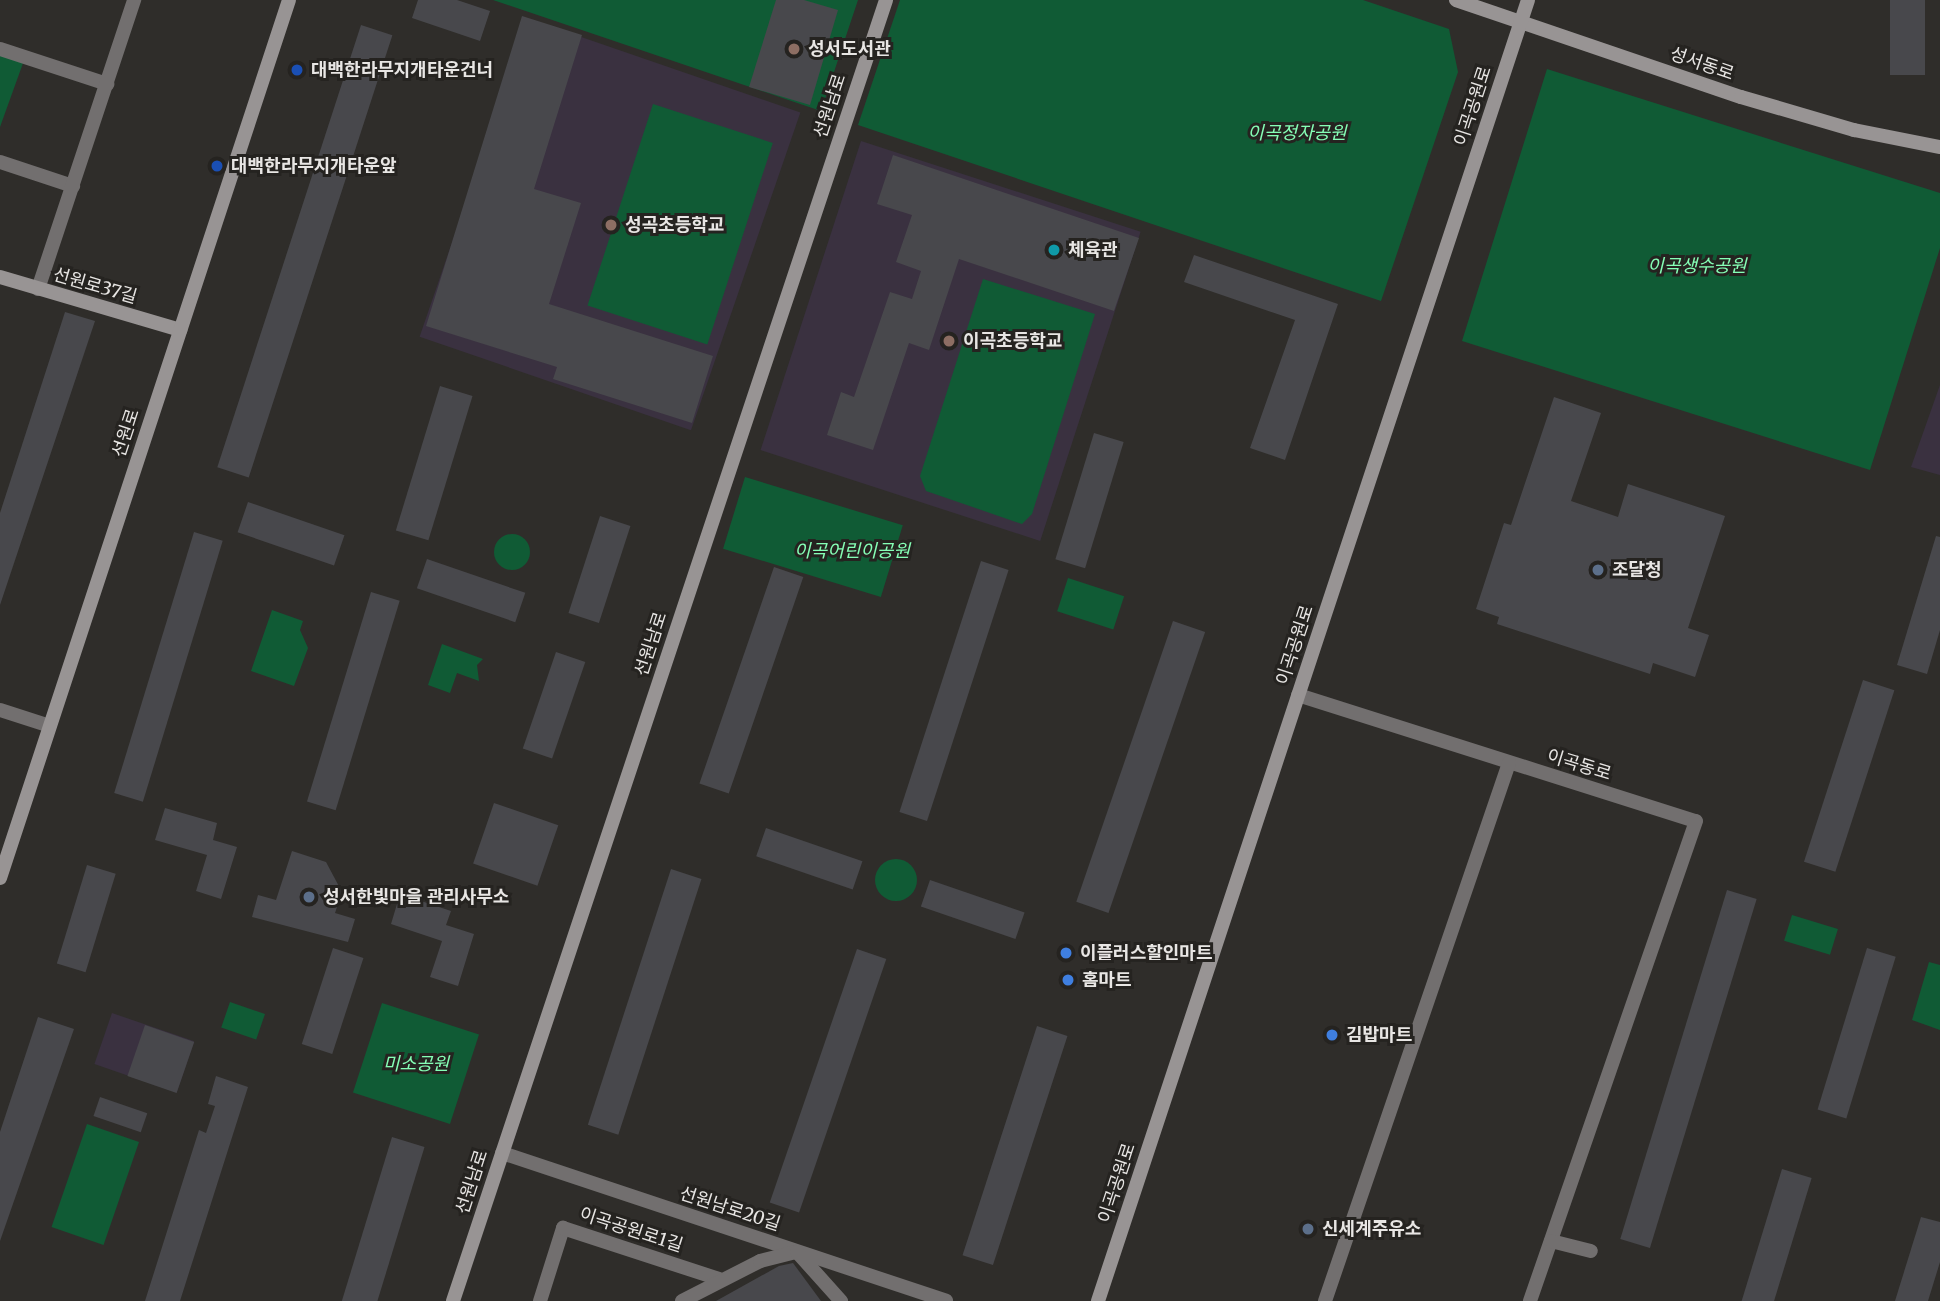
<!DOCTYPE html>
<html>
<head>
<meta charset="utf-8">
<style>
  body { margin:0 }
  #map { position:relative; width:1940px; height:1301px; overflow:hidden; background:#2f2d2a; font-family:Merriweather,"Noto Sans KR",serif }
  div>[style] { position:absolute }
  .education>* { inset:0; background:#3a3140; transform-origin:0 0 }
  .green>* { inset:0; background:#105b35; transform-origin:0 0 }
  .round { border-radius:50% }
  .building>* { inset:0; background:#48484c; transform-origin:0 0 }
  .street>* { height:14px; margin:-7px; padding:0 7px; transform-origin:7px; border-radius:7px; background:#726f6f }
  .secondary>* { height:14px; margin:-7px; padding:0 7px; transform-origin:7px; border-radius:7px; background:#989494 }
  .dots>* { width:19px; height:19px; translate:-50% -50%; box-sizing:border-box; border:4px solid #252320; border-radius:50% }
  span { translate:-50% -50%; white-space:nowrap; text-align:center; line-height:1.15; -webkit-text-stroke:6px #252320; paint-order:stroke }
  .poi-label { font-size:18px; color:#e8e6e4; font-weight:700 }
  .left { translate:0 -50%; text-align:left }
  .street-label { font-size:18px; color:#e8e6e4 }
  .park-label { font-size:18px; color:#86ffb6; font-style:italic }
</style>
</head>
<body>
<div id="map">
  <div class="education">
    <i style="left:529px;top:19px;width:287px;height:336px;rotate:19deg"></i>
    <i style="left:861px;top:141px;width:294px;height:325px;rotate:18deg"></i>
    <i style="clip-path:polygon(1940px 385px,1940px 475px,1911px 467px)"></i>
    <i style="left:112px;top:1013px;width:87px;height:54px;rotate:19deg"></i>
  </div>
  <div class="green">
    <i style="clip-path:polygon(493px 0,858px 0,821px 111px)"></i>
    <i style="clip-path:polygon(900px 0,1363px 0,1449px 29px,1458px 72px,1381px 301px,858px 125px)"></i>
    <i style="clip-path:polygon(0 45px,27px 52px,0 127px)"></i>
    <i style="clip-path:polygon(1547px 69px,1940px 193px,1940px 248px,1870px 470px,1462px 341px)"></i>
    <i style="left:653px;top:104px;width:126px;height:212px;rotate:18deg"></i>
    <i style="clip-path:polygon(983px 279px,1095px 314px,1032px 514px,1022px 524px,926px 491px,920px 476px)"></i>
    <i style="left:745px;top:477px;width:165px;height:75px;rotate:17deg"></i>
    <i class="round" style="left:494px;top:534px;width:36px;height:36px"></i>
    <i style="left:1068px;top:578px;width:59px;height:35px;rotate:18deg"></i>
    <i style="clip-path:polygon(272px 610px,303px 621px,300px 630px,308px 648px,294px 686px,251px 671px)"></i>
    <i style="clip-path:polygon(442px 644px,483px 659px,477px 665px,479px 681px,457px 673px,450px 693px,428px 685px)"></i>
    <i class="round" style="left:875px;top:859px;width:42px;height:42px"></i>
    <i style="left:1792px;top:915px;width:48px;height:27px;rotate:17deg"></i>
    <i style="clip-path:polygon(1929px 962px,1940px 965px,1940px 1030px,1912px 1020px)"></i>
    <i style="left:230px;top:1002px;width:37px;height:27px;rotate:19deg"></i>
    <i style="left:382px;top:1003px;width:102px;height:94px;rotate:18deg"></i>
    <i style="left:87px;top:1124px;width:55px;height:109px;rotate:19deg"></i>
  </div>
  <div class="building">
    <i style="clip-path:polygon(418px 0,457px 0,490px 11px,480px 41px,412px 18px)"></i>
    <i style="clip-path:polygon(776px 0,804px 0,838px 10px,810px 105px,749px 87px)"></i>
    <i style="left:1890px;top:0;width:35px;height:75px"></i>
    <i style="clip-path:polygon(522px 16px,582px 35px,534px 189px,581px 203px,549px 304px,713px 356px,692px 423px,553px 379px,557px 367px,426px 326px)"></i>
    <i style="left:361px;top:25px;width:33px;height:465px;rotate:18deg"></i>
    <i style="clip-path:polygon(893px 155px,1139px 238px,1114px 311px,959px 259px,929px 350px,909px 343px,873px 450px,827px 435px,841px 392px,854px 397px,890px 292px,912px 299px,921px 271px,896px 262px,912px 215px,877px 204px)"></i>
    <i style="clip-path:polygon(1194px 255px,1338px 304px,1285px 460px,1250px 448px,1295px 320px,1184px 282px)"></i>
    <i style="clip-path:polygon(65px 312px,95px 321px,0 605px,0 513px)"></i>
    <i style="left:440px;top:386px;width:34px;height:151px;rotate:17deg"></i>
    <i style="clip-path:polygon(1554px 397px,1601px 413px,1571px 501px,1618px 517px,1628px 484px,1725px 516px,1688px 628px,1709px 635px,1695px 677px,1653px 663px,1650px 674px,1497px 624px,1499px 617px,1476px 609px,1504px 523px,1511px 525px)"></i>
    <i style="left:1094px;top:433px;width:31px;height:132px;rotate:17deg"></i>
    <i style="left:248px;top:502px;width:102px;height:32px;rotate:19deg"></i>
    <i style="left:600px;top:516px;width:32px;height:102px;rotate:18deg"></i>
    <i style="left:194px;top:532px;width:30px;height:273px;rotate:17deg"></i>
    <i style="clip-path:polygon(1936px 536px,1940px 537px,1940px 630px,1927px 674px,1897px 665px)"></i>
    <i style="left:427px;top:559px;width:104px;height:31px;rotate:19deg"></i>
    <i style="left:981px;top:561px;width:29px;height:264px;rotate:18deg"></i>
    <i style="left:774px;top:567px;width:31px;height:229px;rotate:19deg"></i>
    <i style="left:371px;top:592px;width:30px;height:219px;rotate:17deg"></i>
    <i style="left:1173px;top:621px;width:34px;height:297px;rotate:19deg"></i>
    <i style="left:556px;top:652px;width:31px;height:102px;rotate:19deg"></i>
    <i style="left:1863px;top:680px;width:33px;height:191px;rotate:18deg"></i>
    <i style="left:494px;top:803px;width:68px;height:64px;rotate:19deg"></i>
    <i style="clip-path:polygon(165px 808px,217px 823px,213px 840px,237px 847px,221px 899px,196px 891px,207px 855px,155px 840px)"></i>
    <i style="left:766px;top:828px;width:102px;height:30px;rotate:19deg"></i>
    <i style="clip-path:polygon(292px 851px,326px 862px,342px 892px,335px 913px,355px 919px,348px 942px,252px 917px,258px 895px,276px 900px)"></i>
    <i style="left:87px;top:865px;width:30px;height:103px;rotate:17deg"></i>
    <i style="left:671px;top:869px;width:32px;height:269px;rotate:18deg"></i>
    <i style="left:930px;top:880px;width:100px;height:28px;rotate:19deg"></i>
    <i style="left:1727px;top:890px;width:31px;height:365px;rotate:17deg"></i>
    <i style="clip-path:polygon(400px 894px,451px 911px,446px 925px,474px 934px,458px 986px,430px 977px,442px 941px,391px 924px)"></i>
    <i style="left:333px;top:948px;width:32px;height:101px;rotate:18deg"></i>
    <i style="left:1867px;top:948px;width:30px;height:169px;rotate:17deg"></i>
    <i style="left:857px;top:949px;width:31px;height:268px;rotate:19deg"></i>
    <i style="clip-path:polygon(38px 1017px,74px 1029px,0 1241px,0 1132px)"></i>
    <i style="left:145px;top:1025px;width:52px;height:54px;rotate:19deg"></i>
    <i style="left:1037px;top:1026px;width:32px;height:241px;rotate:18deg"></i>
    <i style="clip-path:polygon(216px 1076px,248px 1087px,180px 1301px,145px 1301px,199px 1130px,206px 1133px,215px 1106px,208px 1104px)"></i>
    <i style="left:100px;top:1097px;width:50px;height:20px;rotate:19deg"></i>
    <i style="left:392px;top:1137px;width:34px;height:173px;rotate:17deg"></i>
    <i style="left:1782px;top:1169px;width:31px;height:138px;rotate:17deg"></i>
    <i style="clip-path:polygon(1921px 1217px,1940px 1222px,1940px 1262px,1928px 1301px,1895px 1301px)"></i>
    <i style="clip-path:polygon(793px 1263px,821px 1301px,716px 1301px,779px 1266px)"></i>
  </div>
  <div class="street">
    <i style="left:0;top:49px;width:113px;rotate:18.1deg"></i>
    <i style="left:0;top:162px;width:77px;rotate:18.2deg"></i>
    <i style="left:38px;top:289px;width:305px;rotate:-71.6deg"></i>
    <i style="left:1298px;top:695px;width:417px;rotate:17.6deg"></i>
    <i style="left:1696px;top:821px;width:508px;rotate:109.08deg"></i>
    <i style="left:0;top:710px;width:52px;rotate:17.7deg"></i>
    <i style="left:502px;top:1153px;width:468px;rotate:18.4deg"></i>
    <i style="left:1551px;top:1241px;width:41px;rotate:14deg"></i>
    <i style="left:540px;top:1301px;width:77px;rotate:-72.5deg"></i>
    <i style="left:563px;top:1228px;width:164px;rotate:18.1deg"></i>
    <i style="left:682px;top:1301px;width:88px;rotate:-27.1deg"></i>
    <i style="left:760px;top:1261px;width:38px;rotate:-14deg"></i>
    <i style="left:797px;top:1252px;width:66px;rotate:48.1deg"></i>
    <i style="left:1325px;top:1301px;width:569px;rotate:-71.12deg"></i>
  </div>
  <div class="secondary">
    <i style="left:1456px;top:0;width:301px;rotate:18.8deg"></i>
    <i style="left:1741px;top:97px;width:118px;rotate:16.3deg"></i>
    <i style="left:1854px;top:130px;width:88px;rotate:11.2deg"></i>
    <i style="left:0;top:277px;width:188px;rotate:16.4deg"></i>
    <i style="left:0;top:878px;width:924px;rotate:-71.78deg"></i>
    <i style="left:453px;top:1301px;width:1371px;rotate:-71.59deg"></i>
    <i style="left:1098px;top:1301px;width:1370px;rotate:-71.71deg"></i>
  </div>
  <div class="dots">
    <i style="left:794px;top:49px;background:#8d6e63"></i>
    <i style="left:297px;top:70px;background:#1a4fb4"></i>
    <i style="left:217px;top:166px;background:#1a4fb4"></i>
    <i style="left:611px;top:225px;background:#8d6e63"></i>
    <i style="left:1054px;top:250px;background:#0f9aa8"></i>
    <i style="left:949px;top:341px;background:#8d6e63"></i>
    <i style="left:1598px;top:570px;background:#5c6f8a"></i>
    <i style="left:309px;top:897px;background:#5c6f8a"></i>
    <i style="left:1066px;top:953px;background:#3f7fe0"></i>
    <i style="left:1068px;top:980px;background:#3f7fe0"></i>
    <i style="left:1332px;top:1035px;background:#3f7fe0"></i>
    <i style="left:1308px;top:1229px;background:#5c6f8a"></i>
  </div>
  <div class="poi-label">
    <span class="left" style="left:808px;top:49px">성서도서관</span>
    <span class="left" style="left:311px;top:70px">대백한라무지개타운건너</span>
    <span class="left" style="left:231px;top:166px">대백한라무지개타운앞</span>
    <span class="left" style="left:625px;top:225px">성곡초등학교</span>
    <span class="left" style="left:1068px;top:250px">체육관</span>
    <span class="left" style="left:963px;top:341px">이곡초등학교</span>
    <span class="left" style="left:1612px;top:570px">조달청</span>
    <span class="left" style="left:323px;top:897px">성서한빛마을 관리사무소</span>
    <span class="left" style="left:1080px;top:953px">이플러스할인마트</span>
    <span class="left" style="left:1082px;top:980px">홈마트</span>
    <span class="left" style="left:1346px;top:1035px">김밥마트</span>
    <span class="left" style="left:1322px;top:1229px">신세계주유소</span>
  </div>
  <div class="street-label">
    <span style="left:1702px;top:64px;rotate:19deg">성서동로</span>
    <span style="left:830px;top:106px;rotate:-72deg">선원남로</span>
    <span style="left:1473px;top:106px;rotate:-72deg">이곡공원로</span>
    <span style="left:95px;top:286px;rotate:16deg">선원로37길</span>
    <span style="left:126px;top:433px;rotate:-72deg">선원로</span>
    <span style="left:651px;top:644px;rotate:-72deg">선원남로</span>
    <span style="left:1295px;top:645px;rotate:-72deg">이곡공원로</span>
    <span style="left:1579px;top:765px;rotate:17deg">이곡동로</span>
    <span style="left:472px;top:1182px;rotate:-72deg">선원남로</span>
    <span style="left:1117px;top:1183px;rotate:-72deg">이곡공원로</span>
    <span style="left:730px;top:1209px;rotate:18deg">선원남로20길</span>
    <span style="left:631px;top:1230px;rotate:18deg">이곡공원로1길</span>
  </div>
  <div class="park-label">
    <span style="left:1297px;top:133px">이곡정자공원</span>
    <span style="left:1697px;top:266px">이곡생수공원</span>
    <span style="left:852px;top:551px">이곡어린이공원</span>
    <span style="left:416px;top:1064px">미소공원</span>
  </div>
</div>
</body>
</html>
